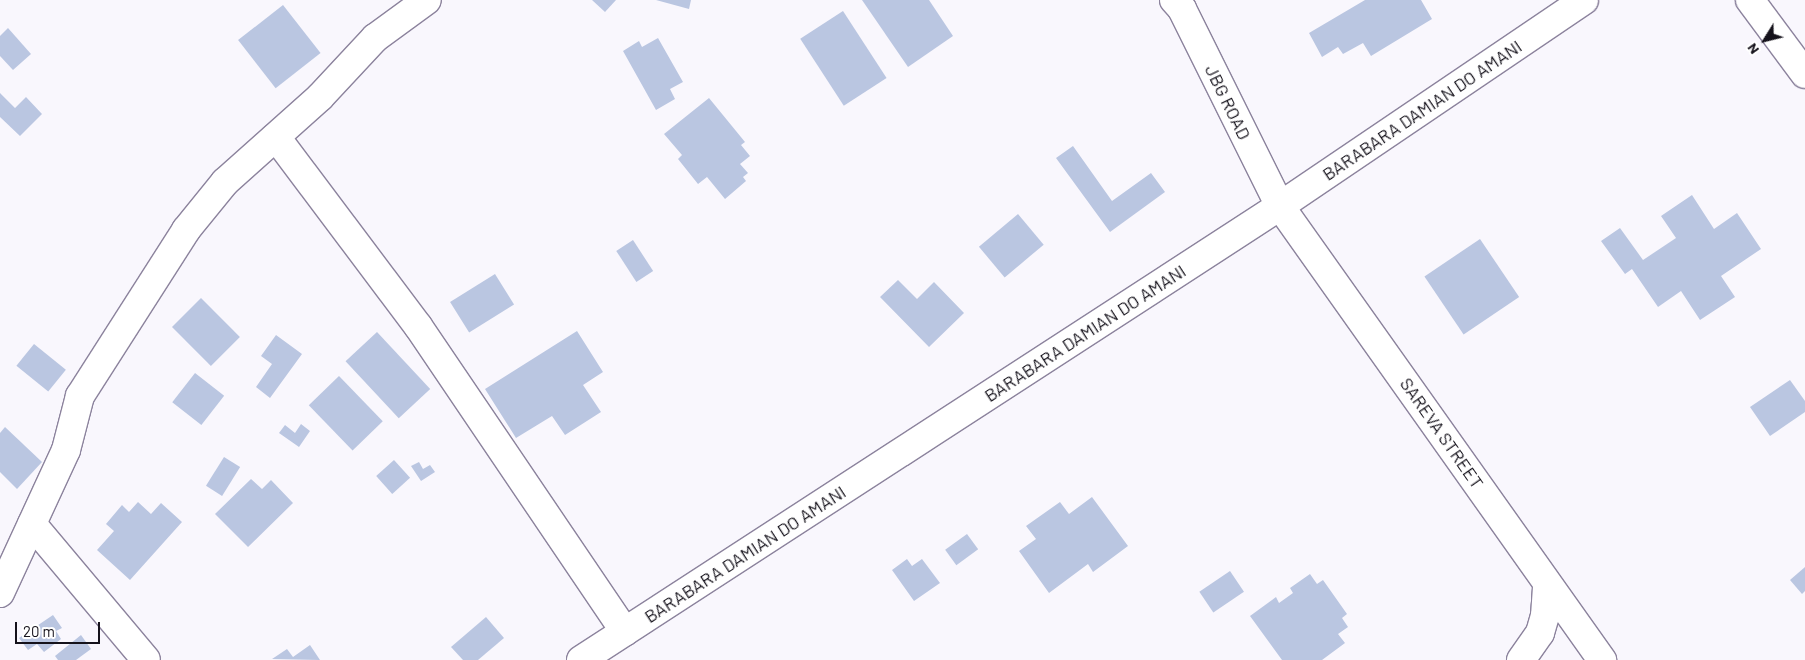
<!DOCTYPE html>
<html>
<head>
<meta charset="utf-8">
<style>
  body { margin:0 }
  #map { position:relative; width:1805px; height:660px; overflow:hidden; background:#f9f7fd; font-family:Barlow,sans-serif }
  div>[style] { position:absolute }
  .building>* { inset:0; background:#bac6e1; transform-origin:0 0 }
  .roads { filter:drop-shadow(1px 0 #8c839d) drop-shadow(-1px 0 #8c839d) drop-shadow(0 1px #8c839d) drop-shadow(0 -1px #8c839d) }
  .street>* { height:28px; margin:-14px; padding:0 14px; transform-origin:14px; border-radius:14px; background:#fff }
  span { translate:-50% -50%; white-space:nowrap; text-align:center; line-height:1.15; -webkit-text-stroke:5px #fff; paint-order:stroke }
  .street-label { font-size:18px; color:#15121b }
  .north { position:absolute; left:1740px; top:15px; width:50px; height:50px; -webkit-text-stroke:4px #fff; paint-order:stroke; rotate:234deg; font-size:14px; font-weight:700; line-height:20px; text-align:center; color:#15121b }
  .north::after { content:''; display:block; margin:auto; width:18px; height:22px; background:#15121b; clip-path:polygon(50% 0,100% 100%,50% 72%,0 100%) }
  .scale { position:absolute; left:15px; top:622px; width:85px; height:22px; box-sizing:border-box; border:2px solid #15121b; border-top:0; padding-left:6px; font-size:15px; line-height:18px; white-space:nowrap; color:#15121b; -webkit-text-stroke:4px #fff; paint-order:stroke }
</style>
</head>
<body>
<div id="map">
  <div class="building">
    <i style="clip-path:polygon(592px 0,616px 0,605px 12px)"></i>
    <i style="clip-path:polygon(656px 0,691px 0,689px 9px)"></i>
    <i style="clip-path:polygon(862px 0,929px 0,953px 36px,908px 67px)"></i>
    <i style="clip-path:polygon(1365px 0,1421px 0,1432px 19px,1371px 56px,1363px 43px,1343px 54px,1338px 47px,1322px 57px,1309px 33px)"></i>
    <i style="left:283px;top:5px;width:61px;height:57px;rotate:52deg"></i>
    <i style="left:843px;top:11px;width:80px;height:51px;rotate:57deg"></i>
    <i style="clip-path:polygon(8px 28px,31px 54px,13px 70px,0 56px,0 36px)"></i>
    <i style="clip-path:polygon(658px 38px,683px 82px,670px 89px,675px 99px,656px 110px,623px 51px,639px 41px,642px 47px)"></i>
    <i style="clip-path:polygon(0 93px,15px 108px,26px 97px,42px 114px,20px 136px,0 117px)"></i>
    <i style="clip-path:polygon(709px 98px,745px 142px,741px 145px,750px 156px,740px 164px,748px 173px,743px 177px,746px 181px,725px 199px,707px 177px,698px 184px,678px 159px,682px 155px,664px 134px)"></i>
    <i style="clip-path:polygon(1073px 146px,1112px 201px,1151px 173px,1165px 192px,1110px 232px,1056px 158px)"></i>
    <i style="clip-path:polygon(1692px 195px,1714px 229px,1737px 213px,1761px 249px,1721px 276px,1735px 297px,1700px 320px,1681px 291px,1658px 307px,1632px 269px,1625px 274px,1601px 241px,1620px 228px,1643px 260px,1676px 238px,1661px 216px)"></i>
    <i style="left:1018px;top:214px;width:40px;height:51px;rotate:50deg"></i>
    <i style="left:1480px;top:239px;width:70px;height:67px;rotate:56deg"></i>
    <i style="left:633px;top:240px;width:37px;height:20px;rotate:57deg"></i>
    <i style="left:495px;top:274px;width:36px;height:53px;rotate:58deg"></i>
    <i style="clip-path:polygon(898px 280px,917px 299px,934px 282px,964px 313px,929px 347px,880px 297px)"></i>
    <i style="left:201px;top:298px;width:55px;height:41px;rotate:45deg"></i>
    <i style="clip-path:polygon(577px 331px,603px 372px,583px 385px,601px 412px,565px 435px,552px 416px,516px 438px,485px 389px)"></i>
    <i style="left:377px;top:332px;width:78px;height:43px;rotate:47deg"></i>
    <i style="clip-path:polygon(276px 335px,302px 354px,270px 398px,256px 387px,272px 364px,261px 356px)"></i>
    <i style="left:34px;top:344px;width:41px;height:28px;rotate:39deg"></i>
    <i style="left:195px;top:373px;width:37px;height:37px;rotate:38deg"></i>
    <i style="left:339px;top:376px;width:63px;height:42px;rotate:46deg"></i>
    <i style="clip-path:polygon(1790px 380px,1805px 401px,1805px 412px,1770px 436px,1750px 407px)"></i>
    <i style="clip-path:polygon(301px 424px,310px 431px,299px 447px,279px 433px,285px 425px,295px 433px)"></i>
    <i style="clip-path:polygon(5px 427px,42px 462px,17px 489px,0 472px,0 433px)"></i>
    <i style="left:224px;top:457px;width:19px;height:34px;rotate:32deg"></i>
    <i style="left:394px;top:460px;width:24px;height:24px;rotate:48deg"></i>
    <i style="clip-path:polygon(419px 462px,423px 469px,430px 465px,435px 472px,421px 481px,411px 466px)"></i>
    <i style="clip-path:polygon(251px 479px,262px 489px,271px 480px,293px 503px,248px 547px,215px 514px)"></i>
    <i style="clip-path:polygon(1092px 497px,1128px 546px,1093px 572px,1088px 564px,1049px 593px,1019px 551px,1036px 539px,1026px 526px,1060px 502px,1069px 514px)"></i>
    <i style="clip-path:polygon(138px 502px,151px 514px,161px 503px,182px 522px,130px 580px,97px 550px,114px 531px,106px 524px,122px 505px,129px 512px)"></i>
    <i style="left:967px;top:534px;width:19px;height:27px;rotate:54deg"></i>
    <i style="clip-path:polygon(907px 559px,912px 566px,922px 559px,940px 583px,914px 601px,892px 570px)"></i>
    <i style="clip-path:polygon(1805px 567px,1805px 591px,1802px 594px,1790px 580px)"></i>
    <i style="left:1230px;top:571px;width:25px;height:37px;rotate:56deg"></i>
    <i style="clip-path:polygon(1310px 574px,1317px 584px,1323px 580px,1347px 614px,1342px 618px,1348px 627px,1338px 634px,1345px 643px,1322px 660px,1282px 660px,1250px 616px,1276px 597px,1279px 603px,1293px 593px,1290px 588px)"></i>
    <i style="clip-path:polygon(53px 615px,62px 628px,56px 631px,61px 639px,44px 652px,37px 644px,28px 650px,19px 638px)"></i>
    <i style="clip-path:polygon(486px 617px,504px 638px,478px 660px,463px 660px,451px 647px)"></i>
    <i style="clip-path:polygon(81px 635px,91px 649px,76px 660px,58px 660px,55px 656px)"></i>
    <i style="clip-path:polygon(310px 645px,320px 660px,272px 659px,287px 649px,293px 657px)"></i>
  </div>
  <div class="roads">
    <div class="street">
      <i style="left:1174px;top:0;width:12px;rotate:48deg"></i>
      <i style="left:1182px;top:9px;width:220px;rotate:63.6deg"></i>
      <i style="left:1280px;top:206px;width:557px;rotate:54.65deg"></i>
      <i style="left:1750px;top:0;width:92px;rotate:53.4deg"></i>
      <i style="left:276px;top:137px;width:236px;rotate:53.1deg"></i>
      <i style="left:418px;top:326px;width:369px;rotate:55.9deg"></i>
      <i style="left:32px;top:524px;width:177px;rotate:50deg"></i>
      <i style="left:0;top:593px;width:157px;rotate:-65.2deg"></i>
      <i style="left:66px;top:450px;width:56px;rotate:-75.5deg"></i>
      <i style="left:80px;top:396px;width:197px;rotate:-57.4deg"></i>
      <i style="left:186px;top:230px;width:62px;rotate:-50.9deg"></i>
      <i style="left:225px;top:182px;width:127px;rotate:-41.8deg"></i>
      <i style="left:320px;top:97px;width:81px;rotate:-47deg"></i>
      <i style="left:375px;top:38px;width:64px;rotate:-36.2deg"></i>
      <i style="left:581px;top:660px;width:833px;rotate:-33deg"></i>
      <i style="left:1280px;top:206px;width:367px;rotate:-34.1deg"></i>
      <i style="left:1521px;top:660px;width:33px;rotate:-55deg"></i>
      <i style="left:1540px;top:633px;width:18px;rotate:-74deg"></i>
      <i style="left:1545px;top:616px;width:32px;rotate:-86deg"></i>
    </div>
  </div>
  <div class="street-label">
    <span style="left:1228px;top:102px;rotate:64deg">JBG ROAD</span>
    <span style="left:1422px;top:110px;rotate:-34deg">BARABARA DAMIAN DO AMANI</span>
    <span style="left:1085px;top:333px;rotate:-33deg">BARABARA DAMIAN DO AMANI</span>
    <span style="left:1442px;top:433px;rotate:55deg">SAREVA STREET</span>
    <span style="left:745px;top:554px;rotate:-33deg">BARABARA DAMIAN DO AMANI</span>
  </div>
  <div class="north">N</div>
  <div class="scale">20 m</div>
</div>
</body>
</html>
